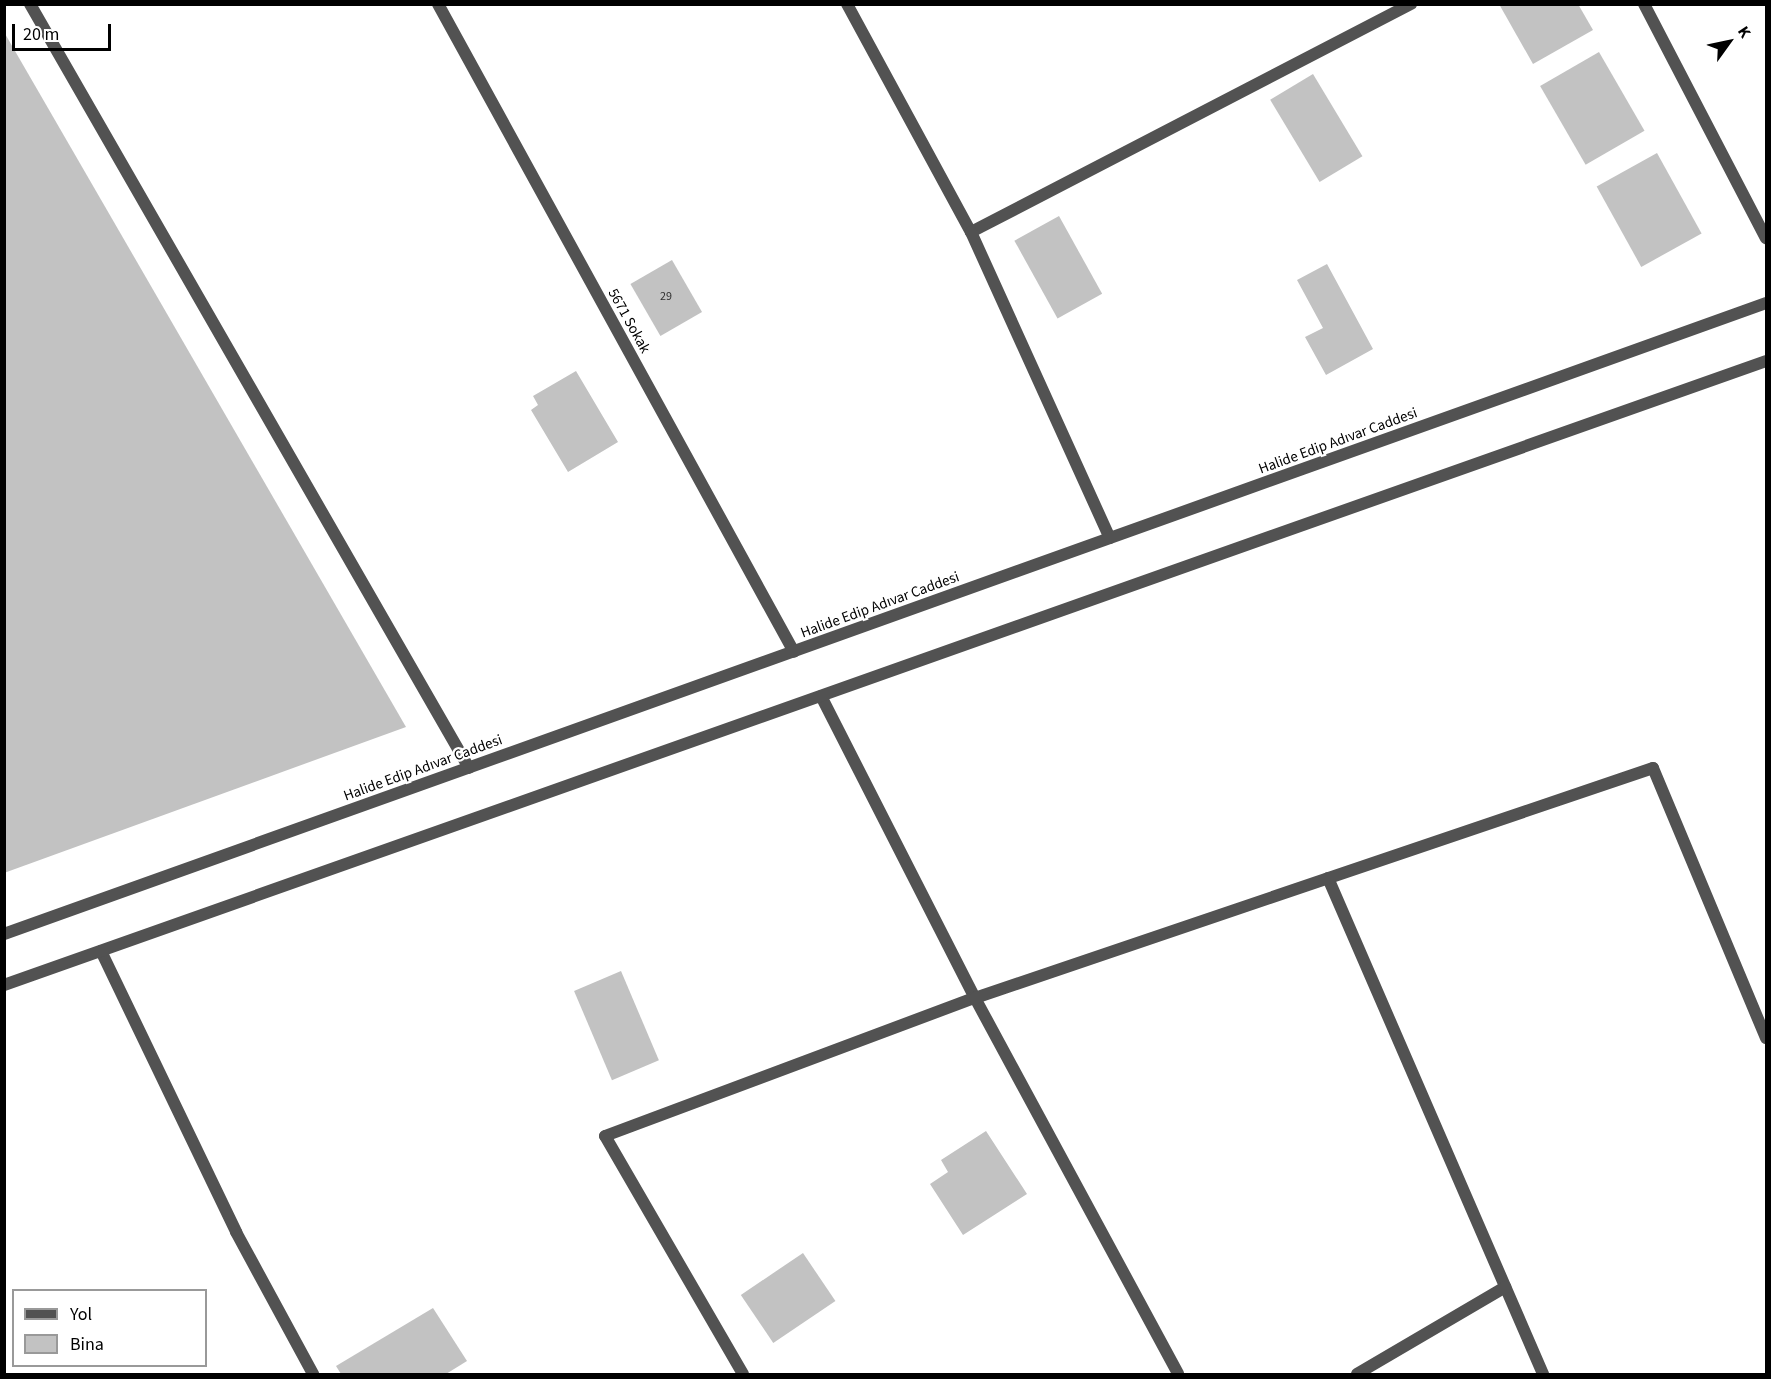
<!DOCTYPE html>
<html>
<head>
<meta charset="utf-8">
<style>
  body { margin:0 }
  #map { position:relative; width:1771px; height:1379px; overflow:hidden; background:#fff; font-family:"Source Sans 3",sans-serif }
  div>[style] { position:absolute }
  .building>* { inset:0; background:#c2c2c2; transform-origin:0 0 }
  .minor>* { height:12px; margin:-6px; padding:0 6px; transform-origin:6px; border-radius:6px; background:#525252 }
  span { translate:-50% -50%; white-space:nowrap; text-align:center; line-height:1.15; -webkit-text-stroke:4.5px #fff; paint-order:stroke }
  .number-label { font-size:12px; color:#303030 }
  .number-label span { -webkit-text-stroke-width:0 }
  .street-label { font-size:15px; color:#000 }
  .frame { position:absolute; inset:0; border:6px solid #000; pointer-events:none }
  .legend { position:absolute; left:12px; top:1289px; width:195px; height:78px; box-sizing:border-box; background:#fff; border:2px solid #999; margin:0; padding:8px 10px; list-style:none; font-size:18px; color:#000 }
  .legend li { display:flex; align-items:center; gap:12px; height:30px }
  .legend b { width:30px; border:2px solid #999 }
  .north { position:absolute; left:1699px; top:12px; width:60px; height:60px; -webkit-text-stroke:4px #fff; paint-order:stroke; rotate:57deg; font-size:16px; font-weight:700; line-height:24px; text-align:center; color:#000 }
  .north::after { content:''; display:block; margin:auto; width:21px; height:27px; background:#000; clip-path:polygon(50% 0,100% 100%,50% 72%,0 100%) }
  .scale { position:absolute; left:12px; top:24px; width:99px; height:27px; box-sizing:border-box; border:3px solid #000; border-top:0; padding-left:8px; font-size:18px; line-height:21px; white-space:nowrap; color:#000; -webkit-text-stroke:4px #fff; paint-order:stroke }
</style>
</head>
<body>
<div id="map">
  <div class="building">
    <i style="clip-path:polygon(1499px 4px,1578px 4px,1593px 30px,1533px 64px)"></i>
    <i style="clip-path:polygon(4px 32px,406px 727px,4px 873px)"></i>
    <i style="left:1599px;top:52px;width:91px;height:68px;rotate:60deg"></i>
    <i style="left:1313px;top:74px;width:96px;height:50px;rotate:59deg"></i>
    <i style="left:1657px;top:153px;width:92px;height:69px;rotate:61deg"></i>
    <i style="left:1059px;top:216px;width:89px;height:51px;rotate:61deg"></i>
    <i style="left:672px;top:260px;width:60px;height:48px;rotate:60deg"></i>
    <i style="clip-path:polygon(1327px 264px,1373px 349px,1326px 375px,1305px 337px,1323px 328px,1297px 280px)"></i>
    <i style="clip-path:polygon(576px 371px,618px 442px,568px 472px,531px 410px,538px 405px,533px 396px)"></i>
    <i style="left:621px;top:971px;width:97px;height:51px;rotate:67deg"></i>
    <i style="clip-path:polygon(986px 1131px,1027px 1194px,963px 1235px,930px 1184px,948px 1172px,941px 1160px)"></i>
    <i style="left:803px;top:1253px;width:58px;height:75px;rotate:56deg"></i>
    <i style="clip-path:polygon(433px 1308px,467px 1361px,446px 1374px,341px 1374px,336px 1366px)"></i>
  </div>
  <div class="minor">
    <i style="left:30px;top:4px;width:881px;rotate:60.12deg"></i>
    <i style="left:438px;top:4px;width:739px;rotate:61.22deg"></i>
    <i style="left:847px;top:4px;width:260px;rotate:61.5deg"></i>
    <i style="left:971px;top:232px;width:496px;rotate:-27.4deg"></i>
    <i style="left:1644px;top:4px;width:264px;rotate:62.5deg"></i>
    <i style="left:971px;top:232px;width:336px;rotate:65.6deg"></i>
    <i style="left:821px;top:696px;width:339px;rotate:63deg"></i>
    <i style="left:975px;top:998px;width:427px;rotate:61.6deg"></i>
    <i style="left:1328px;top:878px;width:541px;rotate:66.56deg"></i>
    <i style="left:4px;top:934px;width:1872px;rotate:-19.7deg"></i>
    <i style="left:101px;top:951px;width:312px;rotate:64.3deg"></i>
    <i style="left:236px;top:1232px;width:162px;rotate:61.5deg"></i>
    <i style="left:4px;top:985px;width:1869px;rotate:-19.5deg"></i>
    <i style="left:743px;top:1374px;width:275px;rotate:-120.1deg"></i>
    <i style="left:605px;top:1136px;width:395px;rotate:-20.5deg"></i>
    <i style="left:975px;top:998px;width:716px;rotate:-18.74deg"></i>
    <i style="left:1653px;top:768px;width:293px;rotate:67.3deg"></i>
    <i style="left:1357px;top:1374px;width:172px;rotate:-30.4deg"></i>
  </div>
  <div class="number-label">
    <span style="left:666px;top:297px">29</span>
  </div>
  <div class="street-label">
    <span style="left:629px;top:321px;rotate:61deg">5671 Sokak</span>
    <span style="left:1338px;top:441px;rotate:-20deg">Halide Edip Adıvar Caddesi</span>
    <span style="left:880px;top:605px;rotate:-20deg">Halide Edip Adıvar Caddesi</span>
    <span style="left:423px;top:768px;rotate:-20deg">Halide Edip Adıvar Caddesi</span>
  </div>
  <div class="frame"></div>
  <ul class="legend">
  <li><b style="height:8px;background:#525252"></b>Yol</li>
  <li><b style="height:16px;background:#c2c2c2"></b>Bina</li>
  </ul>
  <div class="north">K</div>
  <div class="scale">20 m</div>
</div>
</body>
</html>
